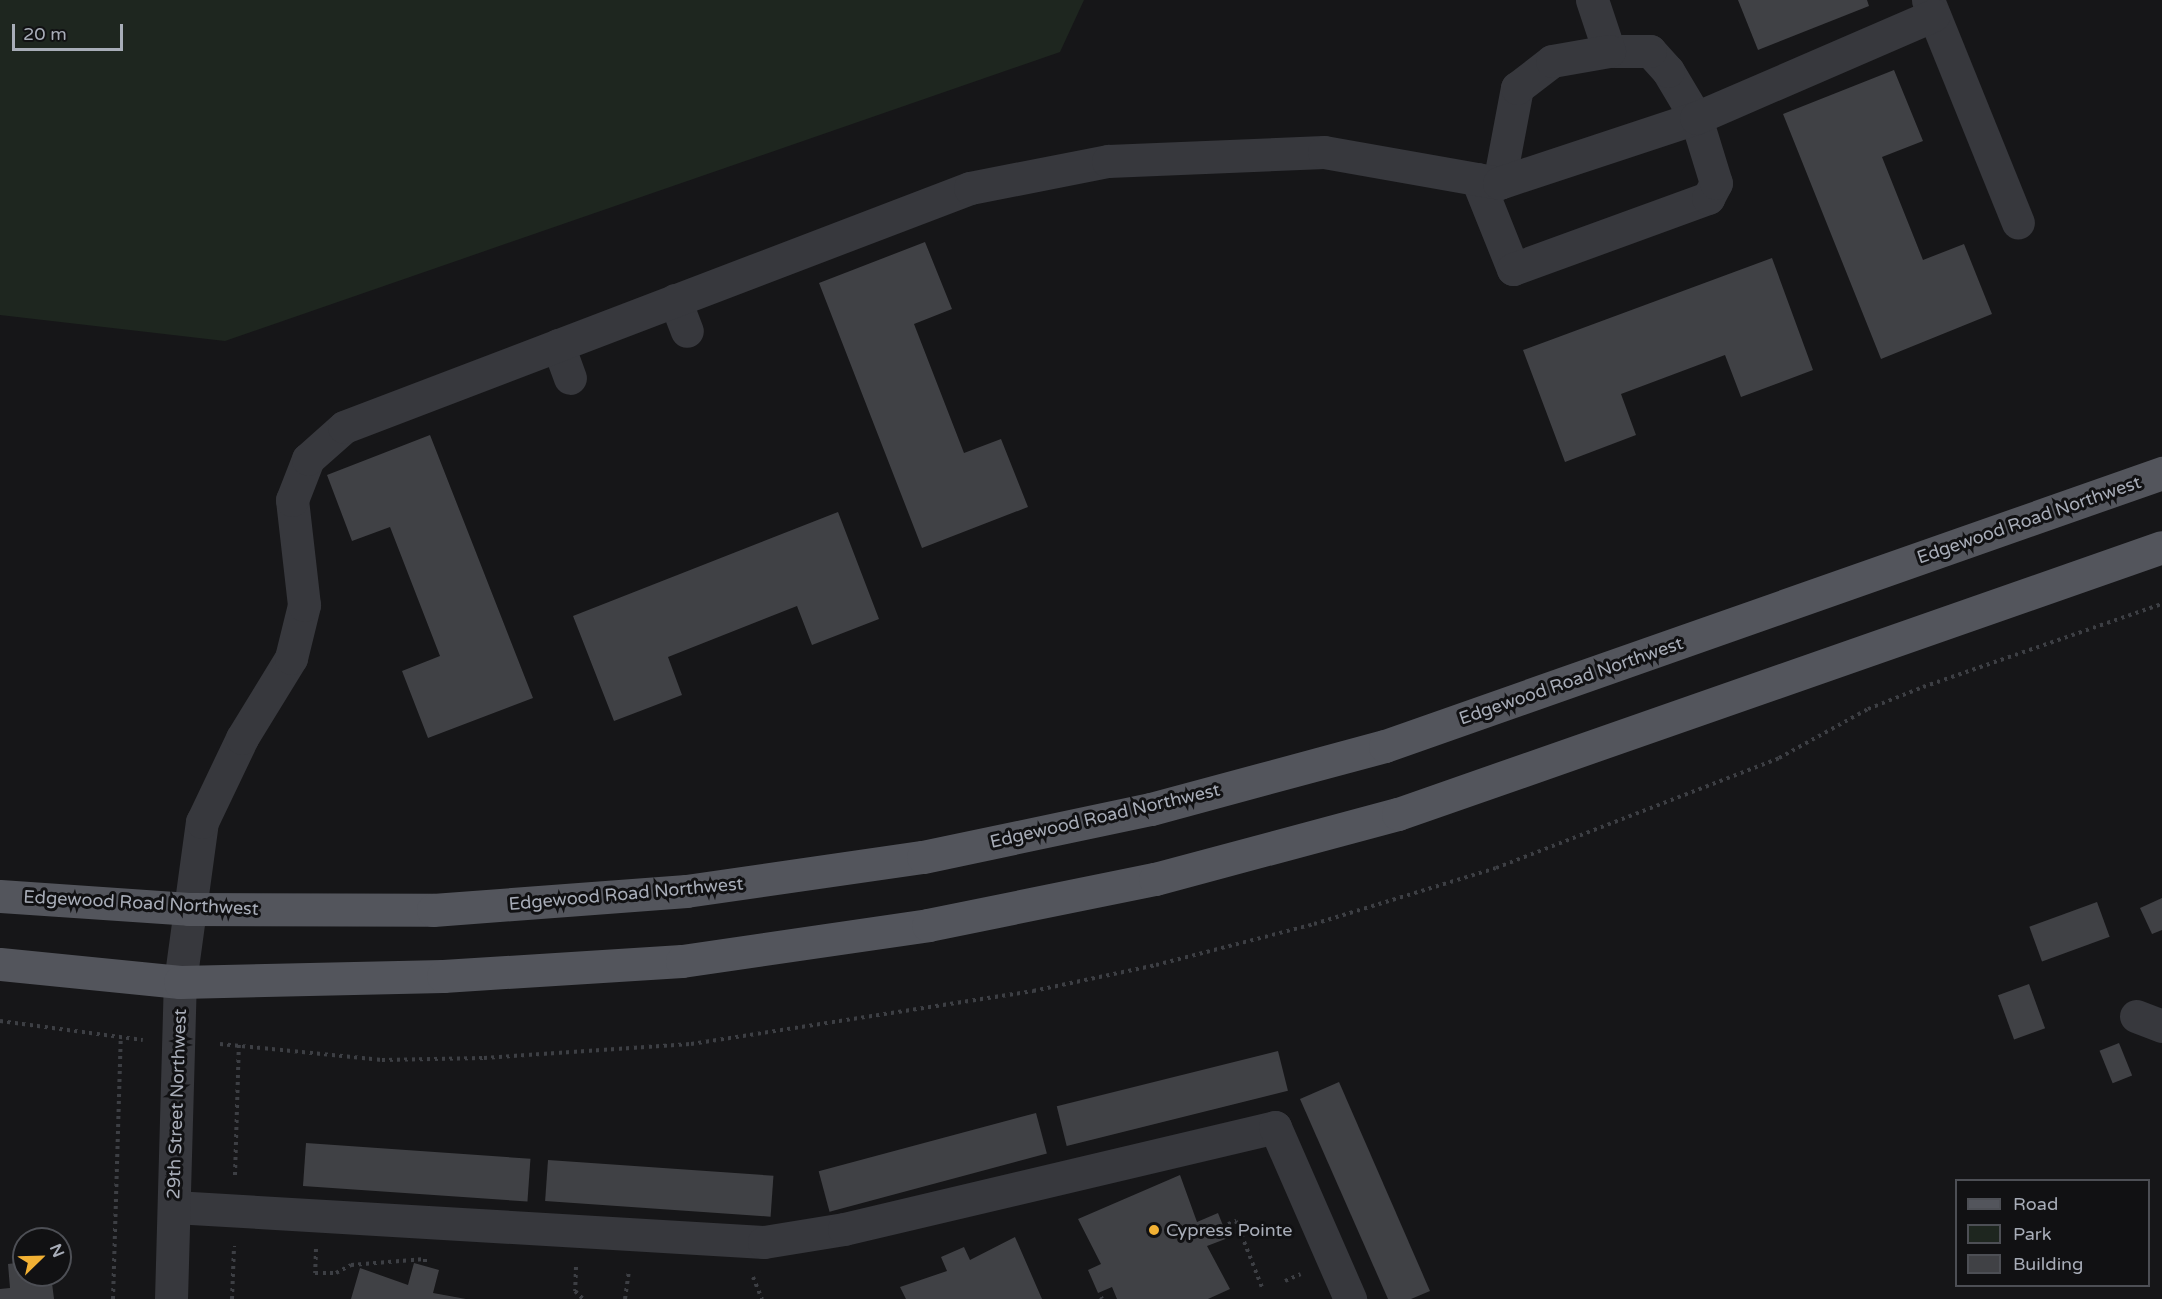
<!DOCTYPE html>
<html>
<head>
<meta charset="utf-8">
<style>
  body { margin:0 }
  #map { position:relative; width:2162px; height:1299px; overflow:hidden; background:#161618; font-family:"Varela Round",sans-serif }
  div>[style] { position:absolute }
  .green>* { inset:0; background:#1e261f }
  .building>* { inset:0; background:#404145; transform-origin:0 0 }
  .path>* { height:4px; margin-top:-2px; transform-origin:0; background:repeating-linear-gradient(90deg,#3d3f44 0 3px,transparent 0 7.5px) }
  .minor>* { height:33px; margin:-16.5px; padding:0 16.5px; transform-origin:16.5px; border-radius:16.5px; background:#37383d }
  .major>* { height:33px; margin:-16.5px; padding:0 16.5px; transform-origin:16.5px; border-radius:16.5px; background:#53555c }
  .dots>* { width:16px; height:16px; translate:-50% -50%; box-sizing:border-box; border:3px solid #111113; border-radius:50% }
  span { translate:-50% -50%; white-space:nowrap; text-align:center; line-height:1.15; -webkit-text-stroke:6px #111113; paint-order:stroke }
  .street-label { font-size:18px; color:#a8adb8 }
  .poi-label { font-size:18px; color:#a8adb8 }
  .left { translate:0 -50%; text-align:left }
  .legend { position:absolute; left:1955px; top:1179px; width:195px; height:108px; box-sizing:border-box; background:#111113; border:2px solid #4d4f55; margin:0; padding:8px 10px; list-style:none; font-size:18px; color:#a8adb8 }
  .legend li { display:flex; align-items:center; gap:12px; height:30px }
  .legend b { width:30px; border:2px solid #4d4f55 }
  .north { position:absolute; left:12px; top:1227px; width:60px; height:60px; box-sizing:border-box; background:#111113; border:2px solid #4d4f55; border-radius:50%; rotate:67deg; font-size:16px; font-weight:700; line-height:24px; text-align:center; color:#a8adb8 }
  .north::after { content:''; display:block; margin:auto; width:21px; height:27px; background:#f2b134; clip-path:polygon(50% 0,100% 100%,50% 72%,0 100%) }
  .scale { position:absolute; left:12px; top:24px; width:111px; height:27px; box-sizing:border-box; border:3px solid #a8adb8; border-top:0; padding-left:8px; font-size:18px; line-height:21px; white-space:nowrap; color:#a8adb8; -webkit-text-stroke:4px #111113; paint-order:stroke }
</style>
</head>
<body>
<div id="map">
  <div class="green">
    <i style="clip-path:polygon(0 0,1084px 0,1060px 52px,225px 341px,0 315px)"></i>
  </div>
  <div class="building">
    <i style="clip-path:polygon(1738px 0,1867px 0,1869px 6px,1758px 50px)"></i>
    <i style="clip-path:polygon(1894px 70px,1923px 141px,1882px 157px,1923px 260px,1964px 244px,1992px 314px,1881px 359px,1783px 114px)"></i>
    <i style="clip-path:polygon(925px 242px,952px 309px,914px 324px,964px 453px,1001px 439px,1028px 507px,922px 548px,819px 283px)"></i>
    <i style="clip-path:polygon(1772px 258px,1813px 370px,1741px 397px,1725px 355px,1621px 394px,1636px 435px,1565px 462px,1523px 350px)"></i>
    <i style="clip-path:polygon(430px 435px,533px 698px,428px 738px,402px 671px,440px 656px,390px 527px,352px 541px,327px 475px)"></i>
    <i style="clip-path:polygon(838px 512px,879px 619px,812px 645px,797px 606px,668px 657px,682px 695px,614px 721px,573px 616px)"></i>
    <i style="clip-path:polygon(2162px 898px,2162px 930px,2152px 934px,2140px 908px)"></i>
    <i style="left:2097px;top:902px;width:37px;height:72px;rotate:70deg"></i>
    <i style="left:2029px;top:984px;width:47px;height:33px;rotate:70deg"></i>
    <i style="left:2119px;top:1043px;width:35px;height:21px;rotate:68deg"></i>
    <i style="left:1278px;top:1051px;width:41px;height:228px;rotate:76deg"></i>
    <i style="clip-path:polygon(1339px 1082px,1430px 1291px,1411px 1299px,1388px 1299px,1300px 1099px)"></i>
    <i style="left:1036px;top:1113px;width:42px;height:225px;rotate:75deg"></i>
    <i style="left:306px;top:1143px;width:225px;height:43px;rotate:4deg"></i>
    <i style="left:548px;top:1160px;width:226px;height:41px;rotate:4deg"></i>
    <i style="clip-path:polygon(1180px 1175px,1197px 1222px,1218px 1213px,1228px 1238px,1207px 1246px,1230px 1289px,1208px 1299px,1117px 1299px,1112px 1287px,1098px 1293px,1088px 1270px,1101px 1264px,1078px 1219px)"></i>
    <i style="clip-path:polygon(1015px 1237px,1042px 1299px,906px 1299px,900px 1287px,947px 1271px,941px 1257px,964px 1247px,970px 1260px)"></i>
    <i style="clip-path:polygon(24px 1262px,24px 1275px,51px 1275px,54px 1299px,0 1299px,0 1289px,10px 1288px,8px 1264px)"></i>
    <i style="clip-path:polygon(414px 1263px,439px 1270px,433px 1293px,466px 1299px,351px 1299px,360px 1268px,408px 1285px)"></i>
  </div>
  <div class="path">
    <i style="left:0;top:1021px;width:144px;rotate:7.6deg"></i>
    <i style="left:220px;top:1044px;width:163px;rotate:5.6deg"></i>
    <i style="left:382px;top:1060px;width:102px;rotate:-1.1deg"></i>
    <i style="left:484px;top:1058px;width:207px;rotate:-3.9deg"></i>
    <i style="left:691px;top:1044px;width:346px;rotate:-8.8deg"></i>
    <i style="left:1033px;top:991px;width:126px;rotate:-11.9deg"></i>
    <i style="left:1156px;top:965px;width:163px;rotate:-14.5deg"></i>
    <i style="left:1314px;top:924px;width:190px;rotate:-17.1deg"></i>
    <i style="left:1496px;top:868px;width:304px;rotate:-21.2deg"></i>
    <i style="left:1779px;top:758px;width:102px;rotate:-28.8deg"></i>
    <i style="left:1868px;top:709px;width:59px;rotate:-21.8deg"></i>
    <i style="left:1923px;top:687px;width:253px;rotate:-19.2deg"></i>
    <i style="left:235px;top:1175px;width:131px;rotate:-88.3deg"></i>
    <i style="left:1228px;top:1224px;width:9px;rotate:-21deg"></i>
    <i style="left:1236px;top:1221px;width:74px;rotate:68.6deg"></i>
    <i style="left:316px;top:1249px;width:24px;rotate:92deg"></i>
    <i style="left:315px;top:1273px;width:21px"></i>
    <i style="left:336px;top:1273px;width:17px;rotate:-28deg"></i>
    <i style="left:351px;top:1265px;width:74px;rotate:-4.6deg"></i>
    <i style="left:425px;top:1259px;width:7px;rotate:90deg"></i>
    <i style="left:576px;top:1267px;width:24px;rotate:92deg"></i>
    <i style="left:575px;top:1291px;width:11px;rotate:45deg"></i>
    <i style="left:753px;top:1277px;width:24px;rotate:68deg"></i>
    <i style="left:1285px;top:1281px;width:17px;rotate:-24deg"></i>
    <i style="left:1101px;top:1297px;width:2px;rotate:63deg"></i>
    <i style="left:113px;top:1299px;width:262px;rotate:-88.3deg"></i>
    <i style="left:232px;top:1299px;width:53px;rotate:-87.8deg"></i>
    <i style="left:625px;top:1299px;width:29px;rotate:-82deg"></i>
  </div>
  <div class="minor">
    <i style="left:1928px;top:0;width:240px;rotate:68deg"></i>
    <i style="left:1477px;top:179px;width:97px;rotate:68.2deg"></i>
    <i style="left:1513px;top:269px;width:208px;rotate:-20deg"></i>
    <i style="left:1708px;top:198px;width:17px;rotate:-62deg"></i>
    <i style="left:1716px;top:183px;width:68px;rotate:-107.1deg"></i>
    <i style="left:1696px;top:118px;width:55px;rotate:-120.8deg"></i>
    <i style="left:1668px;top:71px;width:27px;rotate:-132deg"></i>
    <i style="left:1650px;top:51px;width:41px;rotate:180deg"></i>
    <i style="left:1609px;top:51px;width:54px;rotate:-108.4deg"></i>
    <i style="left:1499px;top:183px;width:97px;rotate:-79.3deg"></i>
    <i style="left:1517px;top:88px;width:44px;rotate:-37.6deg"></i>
    <i style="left:1552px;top:61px;width:58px;rotate:-10deg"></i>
    <i style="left:675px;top:300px;width:33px;rotate:69deg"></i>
    <i style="left:558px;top:345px;width:35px;rotate:70deg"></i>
    <i style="left:2136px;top:1016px;width:28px;rotate:21deg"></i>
    <i style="left:174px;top:1207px;width:591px;rotate:3.39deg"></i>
    <i style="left:764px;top:1242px;width:81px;rotate:-9.2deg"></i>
    <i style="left:844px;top:1229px;width:443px;rotate:-13.3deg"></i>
    <i style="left:1275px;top:1127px;width:188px;rotate:66.4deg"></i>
    <i style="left:171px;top:1299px;width:317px;rotate:-88.4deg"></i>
    <i style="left:180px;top:982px;width:162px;rotate:-82.2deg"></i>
    <i style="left:202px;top:822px;width:93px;rotate:-64.5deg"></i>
    <i style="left:242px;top:738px;width:94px;rotate:-58.5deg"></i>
    <i style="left:291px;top:658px;width:55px;rotate:-76.2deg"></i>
    <i style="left:304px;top:605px;width:106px;rotate:-96.5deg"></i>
    <i style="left:292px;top:500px;width:44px;rotate:-68.7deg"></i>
    <i style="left:308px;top:459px;width:48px;rotate:-41.6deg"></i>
    <i style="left:344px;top:427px;width:670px;rotate:-20.9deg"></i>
    <i style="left:970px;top:188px;width:141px;rotate:-11.1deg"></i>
    <i style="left:1108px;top:161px;width:216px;rotate:-2.4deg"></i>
    <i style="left:1324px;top:152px;width:178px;rotate:10deg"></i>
    <i style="left:1499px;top:183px;width:207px;rotate:-18.3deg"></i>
    <i style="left:1696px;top:118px;width:259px;rotate:-23.4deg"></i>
  </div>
  <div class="major">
    <i style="left:0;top:896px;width:189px;rotate:3.9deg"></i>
    <i style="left:189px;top:909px;width:244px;rotate:0.2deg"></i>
    <i style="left:433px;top:910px;width:254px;rotate:-4.3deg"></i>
    <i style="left:686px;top:891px;width:239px;rotate:-8.2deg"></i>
    <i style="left:923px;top:857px;width:233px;rotate:-11.9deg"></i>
    <i style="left:1151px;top:809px;width:242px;rotate:-15.1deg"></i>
    <i style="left:1385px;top:746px;width:824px;rotate:-19.36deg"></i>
    <i style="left:0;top:964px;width:181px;rotate:5.7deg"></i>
    <i style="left:180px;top:982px;width:263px;rotate:-1.3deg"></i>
    <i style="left:443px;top:976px;width:239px;rotate:-3.6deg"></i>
    <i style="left:682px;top:961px;width:249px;rotate:-8.3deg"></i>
    <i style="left:928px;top:925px;width:232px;rotate:-11.5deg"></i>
    <i style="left:1155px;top:879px;width:252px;rotate:-15deg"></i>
    <i style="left:1398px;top:814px;width:809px;rotate:-19.26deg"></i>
  </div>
  <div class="dots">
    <i style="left:1154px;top:1230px;background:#f2b134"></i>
  </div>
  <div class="street-label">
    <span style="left:2029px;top:520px;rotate:-19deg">Edgewood Road Northwest</span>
    <span style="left:1571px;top:681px;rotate:-19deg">Edgewood Road Northwest</span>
    <span style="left:1105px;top:816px;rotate:-13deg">Edgewood Road Northwest</span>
    <span style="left:626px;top:894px;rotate:-5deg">Edgewood Road Northwest</span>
    <span style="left:141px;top:903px;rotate:3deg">Edgewood Road Northwest</span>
    <span style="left:177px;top:1104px;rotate:-88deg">29th Street Northwest</span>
  </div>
  <div class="poi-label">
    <span class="left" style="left:1166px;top:1230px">Cypress Pointe</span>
  </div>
  <ul class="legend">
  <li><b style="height:8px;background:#53555c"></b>Road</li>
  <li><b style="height:16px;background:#1e261f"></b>Park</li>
  <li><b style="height:16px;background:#404145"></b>Building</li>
  </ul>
  <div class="north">N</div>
  <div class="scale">20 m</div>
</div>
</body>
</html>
